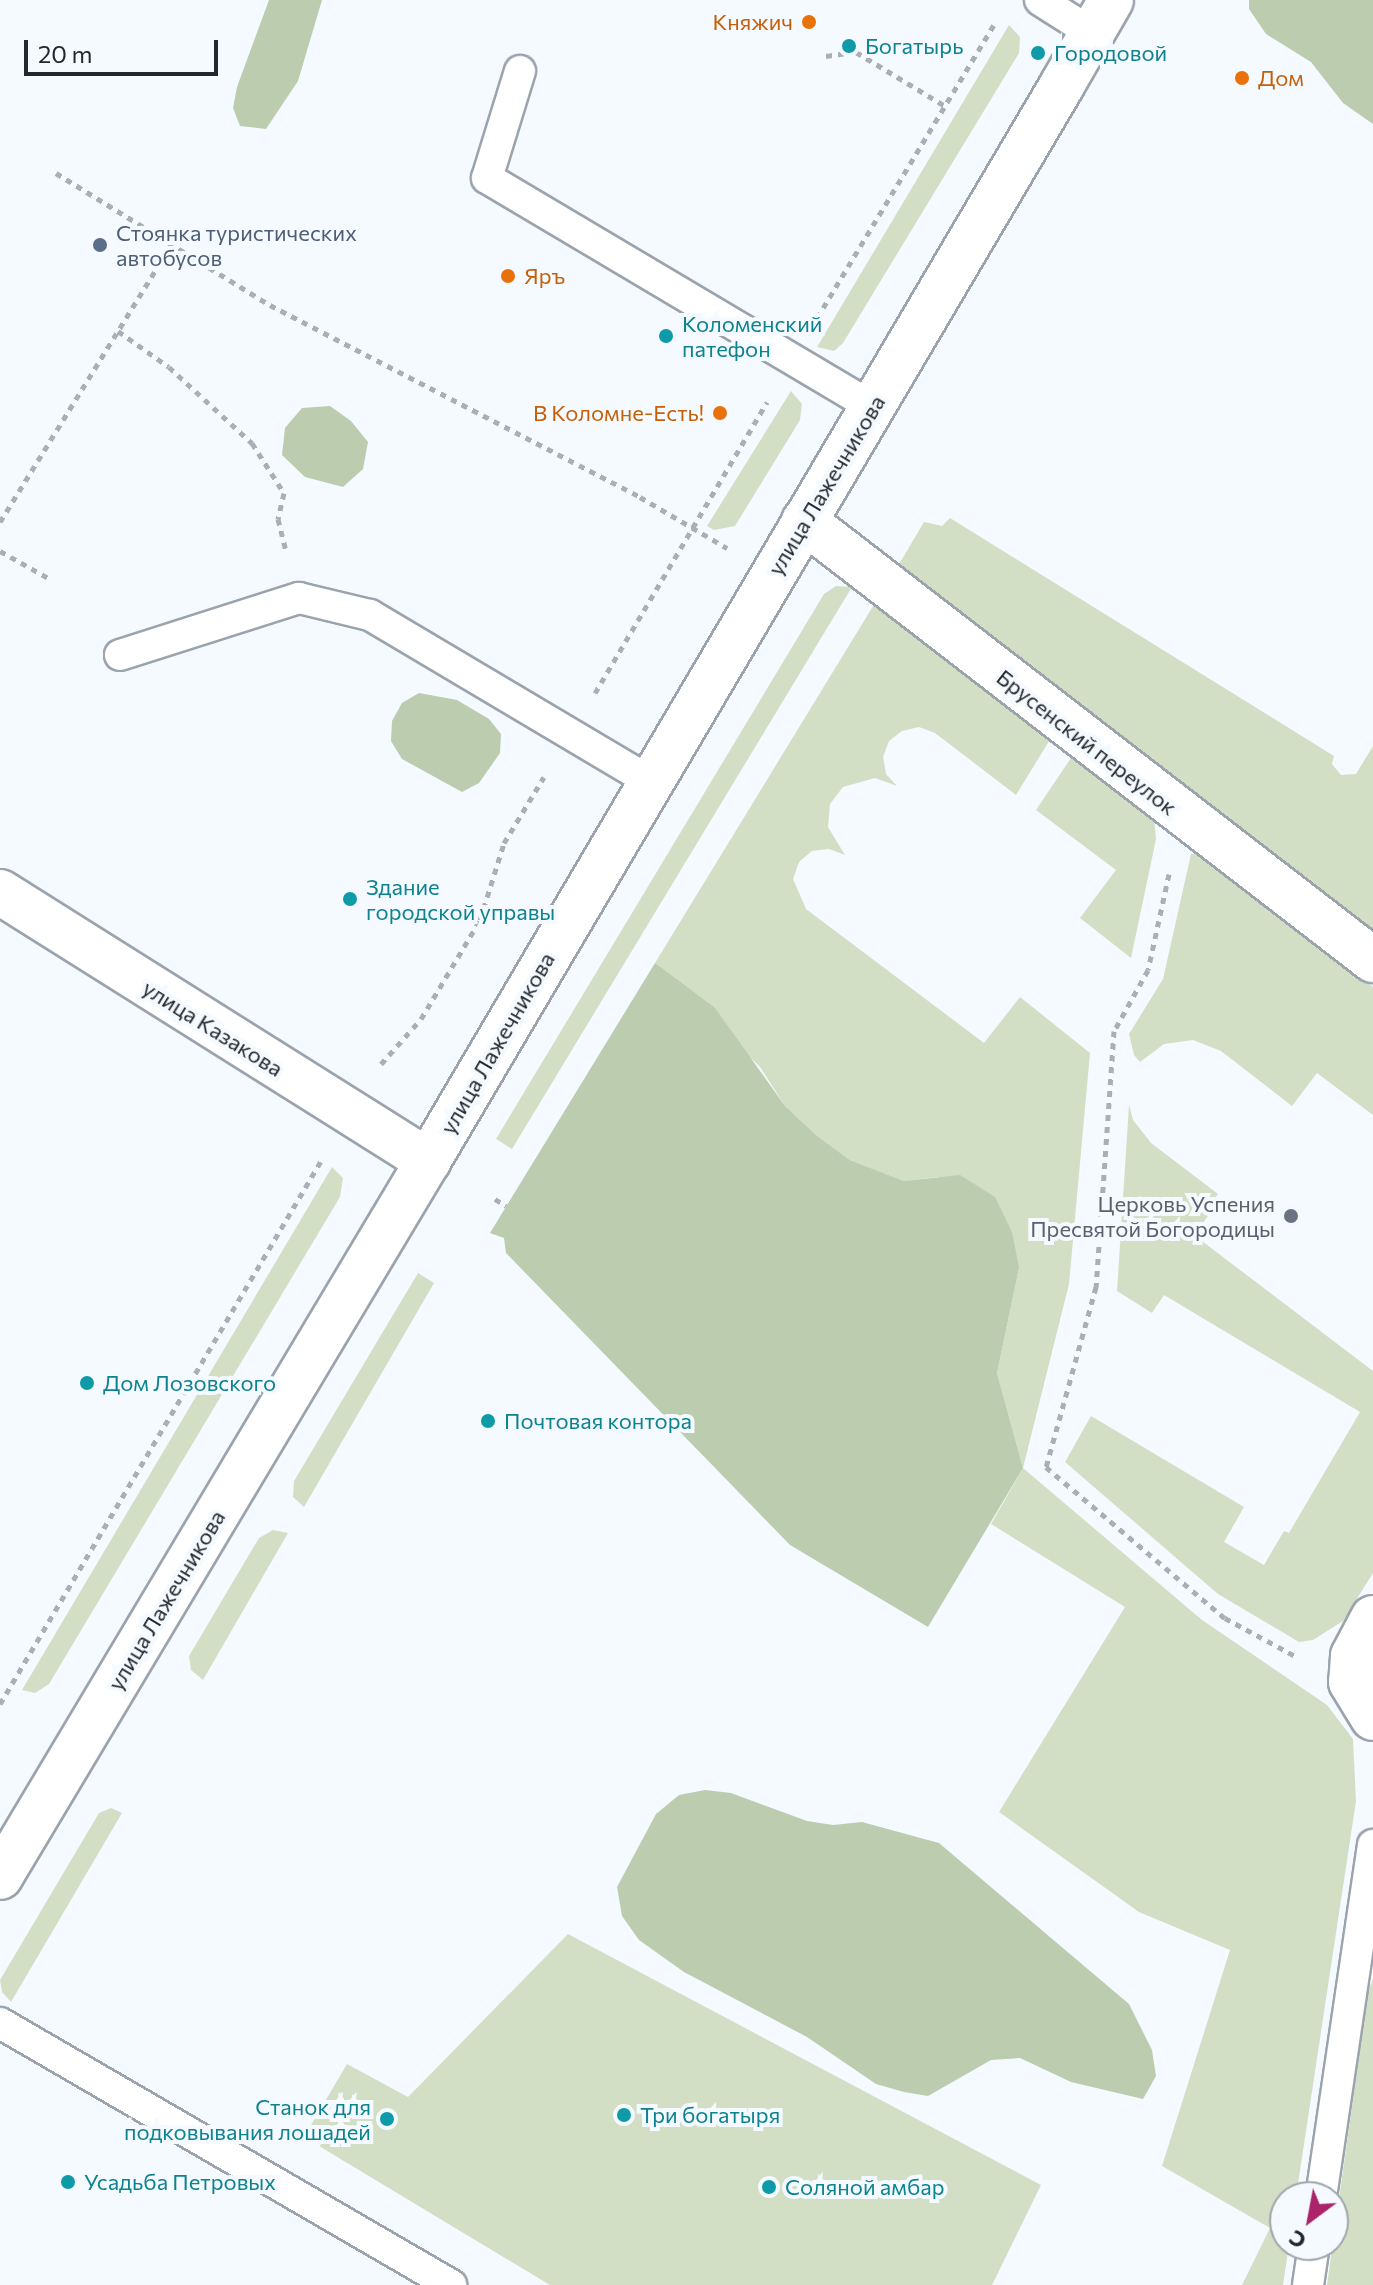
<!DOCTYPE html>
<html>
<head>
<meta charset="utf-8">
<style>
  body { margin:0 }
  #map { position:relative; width:1373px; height:2285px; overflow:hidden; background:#f4faff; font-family:Commissioner,sans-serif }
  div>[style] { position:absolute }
  .green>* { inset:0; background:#d2dfc5 }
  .forest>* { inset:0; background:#bcccae }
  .path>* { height:5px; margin-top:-2.5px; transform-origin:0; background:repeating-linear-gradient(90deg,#aaafb3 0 6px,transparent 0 12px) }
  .roads { filter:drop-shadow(2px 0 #9ba3ac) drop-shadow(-2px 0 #9ba3ac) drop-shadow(0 2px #9ba3ac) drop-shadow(0 -2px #9ba3ac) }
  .service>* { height:30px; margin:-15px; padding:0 15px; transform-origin:15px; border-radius:15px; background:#fff }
  .pedestrian>* { height:44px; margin:-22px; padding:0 22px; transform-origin:22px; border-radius:22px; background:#fff }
  .minor>* { height:44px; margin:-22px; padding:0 22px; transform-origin:22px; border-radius:22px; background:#fff }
  .dots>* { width:22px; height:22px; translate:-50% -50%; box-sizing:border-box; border:4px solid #f4faff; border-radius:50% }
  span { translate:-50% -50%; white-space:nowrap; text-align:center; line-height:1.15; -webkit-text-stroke:8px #f4faff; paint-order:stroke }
  .food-label { font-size:22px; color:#c56008 }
  .right { translate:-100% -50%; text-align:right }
  .left { translate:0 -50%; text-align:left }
  .culture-label { font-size:22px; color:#0d838f }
  .service-label { font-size:22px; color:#4e5e75 }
  .street-label { font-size:22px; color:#24272b }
  .worship-label { font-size:22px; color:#5b616d }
  .north { position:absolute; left:1269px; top:2181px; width:80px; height:80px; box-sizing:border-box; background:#f4faff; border:2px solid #a1a6aa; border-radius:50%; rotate:212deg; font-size:22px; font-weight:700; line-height:32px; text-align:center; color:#24272b }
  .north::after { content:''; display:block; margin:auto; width:28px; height:36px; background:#ab2469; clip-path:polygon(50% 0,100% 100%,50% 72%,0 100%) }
  .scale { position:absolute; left:24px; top:40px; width:194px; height:36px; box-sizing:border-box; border:4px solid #24272b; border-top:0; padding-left:10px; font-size:24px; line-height:28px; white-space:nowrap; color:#24272b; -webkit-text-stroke:6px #f4faff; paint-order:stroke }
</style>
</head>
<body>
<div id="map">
  <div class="green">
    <i style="clip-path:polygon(1009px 25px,1020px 37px,1019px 53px,843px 343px,834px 351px,817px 347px)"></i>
    <i style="clip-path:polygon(791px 391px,802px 404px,800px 420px,735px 526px,714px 530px,707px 526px)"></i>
    <i style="clip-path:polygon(950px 518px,1334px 756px,1332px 764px,1341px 775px,1356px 774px,1373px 746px,1373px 931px,898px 566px,924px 522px,942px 526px)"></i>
    <i style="clip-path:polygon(836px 586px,852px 587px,512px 1149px,496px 1139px,824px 594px)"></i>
    <i style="clip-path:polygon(875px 603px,1051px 738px,1016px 795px,935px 733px,919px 727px,902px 731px,889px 741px,883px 757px,886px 774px,897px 786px,875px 778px,843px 787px,830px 804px,828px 827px,845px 855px,829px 849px,812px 851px,799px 862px,793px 879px,806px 909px,984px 1043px,1020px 997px,1090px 1053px,1069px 1284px,1023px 1468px,1202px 1620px,1327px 1705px,1353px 1739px,1356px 1801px,1296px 2197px,1285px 2197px,1289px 2245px,1283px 2285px,1242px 2285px,1270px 2228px,1162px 2166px,1230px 1950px,1139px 1912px,999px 1812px,1125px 1607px,991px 1524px,1023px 1468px,997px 1373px,1019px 1268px,938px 1177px,904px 1181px,850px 1160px,816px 1135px,785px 1106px,760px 1067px,655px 963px)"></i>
    <i style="clip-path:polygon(1073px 755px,1154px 819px,1156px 839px,1131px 958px,1080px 918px,1116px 870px,1036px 810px)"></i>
    <i style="clip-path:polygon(1191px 854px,1199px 854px,1373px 987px,1373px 1115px,1317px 1073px,1292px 1106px,1221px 1051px,1193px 1040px,1164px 1044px,1140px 1062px,1134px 1055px,1129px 1034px,1163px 979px)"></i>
    <i style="clip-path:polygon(1129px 1105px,1133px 1120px,1151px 1143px,1222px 1197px,1194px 1235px,1373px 1371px,1373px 1573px,1343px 1621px,1313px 1640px,1299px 1642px,1218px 1594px,1065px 1462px,1091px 1416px,1244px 1507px,1224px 1542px,1264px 1565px,1284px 1531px,1289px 1533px,1360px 1412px,1164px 1295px,1152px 1313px,1117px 1291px)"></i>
    <i style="clip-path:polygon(332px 1167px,343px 1178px,340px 1197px,49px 1684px,35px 1693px,22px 1690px)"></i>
    <i style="clip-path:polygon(418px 1273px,434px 1283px,304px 1507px,293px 1497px,294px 1481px)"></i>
    <i style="clip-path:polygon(273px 1530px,288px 1533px,203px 1680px,191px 1670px,189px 1656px,259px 1538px)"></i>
    <i style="clip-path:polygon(111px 1808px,122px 1813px,11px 2002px,2px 1992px,0 1980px,99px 1813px)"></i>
    <i style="clip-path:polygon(568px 1934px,1041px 2185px,992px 2285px,550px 2285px,304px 2137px,347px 2064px,408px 2097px)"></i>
    <i style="clip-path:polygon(1373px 1979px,1373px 2285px,1327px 2285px,1368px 1992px)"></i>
  </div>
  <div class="forest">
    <i style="clip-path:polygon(269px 0,322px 0,298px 81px,266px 129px,240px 126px,233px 108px,237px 87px)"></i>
    <i style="clip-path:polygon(1249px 0,1373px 0,1373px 124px,1343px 103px,1311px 62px,1266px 34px,1249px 9px)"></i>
    <i style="clip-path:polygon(330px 406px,351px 421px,368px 442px,363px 469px,343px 487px,305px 477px,282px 455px,285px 428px,302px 408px)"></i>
    <i style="clip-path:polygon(419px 693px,457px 700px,489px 719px,501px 734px,500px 753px,479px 783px,462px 792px,402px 759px,391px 741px,392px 721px,402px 703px)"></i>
    <i style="clip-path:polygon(655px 963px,715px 1008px,785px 1106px,816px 1135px,850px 1160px,904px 1181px,960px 1175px,995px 1197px,1012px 1232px,1019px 1268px,997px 1373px,1023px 1468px,928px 1627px,790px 1545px,506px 1253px,504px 1238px,490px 1233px)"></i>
    <i style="clip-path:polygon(705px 1790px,731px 1793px,807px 1821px,833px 1825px,862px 1822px,939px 1843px,1129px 2004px,1152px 2050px,1156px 2076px,1143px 2099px,1071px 2082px,1020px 2058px,991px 2060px,928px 2096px,904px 2092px,876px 2084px,807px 2037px,684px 1972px,639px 1940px,622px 1916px,617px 1887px,656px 1814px,679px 1795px)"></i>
  </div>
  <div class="path">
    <i style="left:826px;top:56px;width:30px;rotate:-8deg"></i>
    <i style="left:856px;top:52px;width:104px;rotate:31.2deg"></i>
    <i style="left:56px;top:173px;width:251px;rotate:31.7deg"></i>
    <i style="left:270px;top:305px;width:417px;rotate:27.4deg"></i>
    <i style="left:640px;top:497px;width:101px;rotate:30.4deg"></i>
    <i style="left:817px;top:318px;width:347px;rotate:-58.9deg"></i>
    <i style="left:118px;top:331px;width:62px;rotate:35.2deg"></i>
    <i style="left:169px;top:367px;width:113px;rotate:42.5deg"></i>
    <i style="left:252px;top:443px;width:59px;rotate:57.4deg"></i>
    <i style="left:284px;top:493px;width:27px;rotate:103deg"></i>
    <i style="left:278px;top:519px;width:33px;rotate:76deg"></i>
    <i style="left:0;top:522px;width:327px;rotate:-58.3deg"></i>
    <i style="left:0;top:551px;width:57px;rotate:29.2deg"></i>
    <i style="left:595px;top:693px;width:338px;rotate:-59.4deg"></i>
    <i style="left:1169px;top:874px;width:98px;rotate:102.3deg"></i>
    <i style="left:1148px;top:970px;width:70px;rotate:119.1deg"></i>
    <i style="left:1114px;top:1031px;width:257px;rotate:94deg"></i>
    <i style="left:1096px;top:1287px;width:187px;rotate:105.5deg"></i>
    <i style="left:1046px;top:1467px;width:234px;rotate:40.2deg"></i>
    <i style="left:1225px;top:1618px;width:80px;rotate:28.5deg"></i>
    <i style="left:381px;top:1064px;width:60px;rotate:-48.4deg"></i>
    <i style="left:421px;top:1019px;width:115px;rotate:-59.2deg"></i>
    <i style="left:480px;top:920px;width:81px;rotate:-72.7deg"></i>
    <i style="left:504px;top:843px;width:77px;rotate:-58.8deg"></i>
    <i style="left:495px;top:1199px;width:13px;rotate:32deg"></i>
    <i style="left:0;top:1704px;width:631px;rotate:-59.41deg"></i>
  </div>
  <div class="roads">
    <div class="service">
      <i style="left:1040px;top:0;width:62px;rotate:32.4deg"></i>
      <i style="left:520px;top:71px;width:112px;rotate:107.1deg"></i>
      <i style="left:487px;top:178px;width:448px;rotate:30.7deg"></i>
      <i style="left:120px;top:655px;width:188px;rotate:-17.7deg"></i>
      <i style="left:299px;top:598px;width:73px;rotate:13.5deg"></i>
      <i style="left:370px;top:615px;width:327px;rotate:30.7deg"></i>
      <i style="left:0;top:2023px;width:522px;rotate:30.15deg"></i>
      <i style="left:1321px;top:2197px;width:356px;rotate:-81.6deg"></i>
      <i style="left:1308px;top:2285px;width:40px;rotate:-81.5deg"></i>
    </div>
    <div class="pedestrian">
      <i style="left:804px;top:521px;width:719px;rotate:37.65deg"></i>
      <i style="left:428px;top:1161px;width:1249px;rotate:-59.49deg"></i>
      <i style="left:1373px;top:1618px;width:43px;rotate:117.8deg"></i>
      <i style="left:1353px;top:1656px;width:26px;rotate:94deg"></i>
      <i style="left:1351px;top:1682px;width:42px;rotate:58.6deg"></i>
    </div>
    <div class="minor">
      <i style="left:1062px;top:85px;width:98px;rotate:-60deg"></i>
      <i style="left:0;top:892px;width:506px;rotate:32.15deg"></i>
      <i style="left:428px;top:1161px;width:834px;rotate:120.87deg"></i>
    </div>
  </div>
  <div class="dots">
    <i style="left:809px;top:22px;background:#e8710a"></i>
    <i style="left:849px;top:46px;background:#0f9aa8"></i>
    <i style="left:1038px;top:53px;background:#0f9aa8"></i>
    <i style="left:1242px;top:78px;background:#e8710a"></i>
    <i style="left:100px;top:245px;background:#5c6f8a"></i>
    <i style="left:508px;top:276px;background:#e8710a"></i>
    <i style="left:666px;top:336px;background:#0f9aa8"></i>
    <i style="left:720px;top:413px;background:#e8710a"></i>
    <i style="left:350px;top:899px;background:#0f9aa8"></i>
    <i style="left:1291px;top:1216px;background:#6b7280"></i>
    <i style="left:87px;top:1383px;background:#0f9aa8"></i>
    <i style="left:488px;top:1421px;background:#0f9aa8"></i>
    <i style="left:624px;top:2115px;background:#0f9aa8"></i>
    <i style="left:387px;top:2119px;background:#0f9aa8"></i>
    <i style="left:68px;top:2182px;background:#0f9aa8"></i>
    <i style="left:769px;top:2187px;background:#0f9aa8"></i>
  </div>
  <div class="food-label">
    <span class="right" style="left:793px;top:22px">Княжич</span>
    <span class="left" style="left:1258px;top:78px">Дом</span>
    <span class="left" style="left:524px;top:276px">Яръ</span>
    <span class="right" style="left:704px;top:413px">В Коломне-Есть!</span>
  </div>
  <div class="culture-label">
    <span class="left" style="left:865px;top:46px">Богатырь</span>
    <span class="left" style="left:1054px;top:53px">Городовой</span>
    <span class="left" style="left:682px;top:336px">Коломенский<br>патефон</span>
    <span class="left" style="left:366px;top:899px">Здание<br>городской управы</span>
    <span class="left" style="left:103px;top:1383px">Дом Лозовского</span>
    <span class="left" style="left:504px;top:1421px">Почтовая контора</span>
    <span class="right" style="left:371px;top:2119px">Станок для<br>подковывания лошадей</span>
    <span class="left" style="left:640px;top:2115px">Три богатыря</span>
    <span class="left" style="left:84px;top:2182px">Усадьба Петровых</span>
    <span class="left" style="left:785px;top:2187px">Соляной амбар</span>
  </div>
  <div class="service-label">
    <span class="left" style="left:116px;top:245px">Стоянка туристических<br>автобусов</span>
  </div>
  <div class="street-label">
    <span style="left:826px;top:485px;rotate:-59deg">улица Лажечникова</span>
    <span style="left:1087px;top:742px;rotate:38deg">Брусенский переулок</span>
    <span style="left:213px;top:1028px;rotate:32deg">улица Казакова</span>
    <span style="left:497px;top:1043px;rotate:-60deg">улица Лажечникова</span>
    <span style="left:166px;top:1600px;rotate:-59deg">улица Лажечникова</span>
  </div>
  <div class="worship-label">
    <span class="right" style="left:1275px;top:1216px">Церковь Успения<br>Пресвятой Богородицы</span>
  </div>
  <div class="north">С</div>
  <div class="scale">20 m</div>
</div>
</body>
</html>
